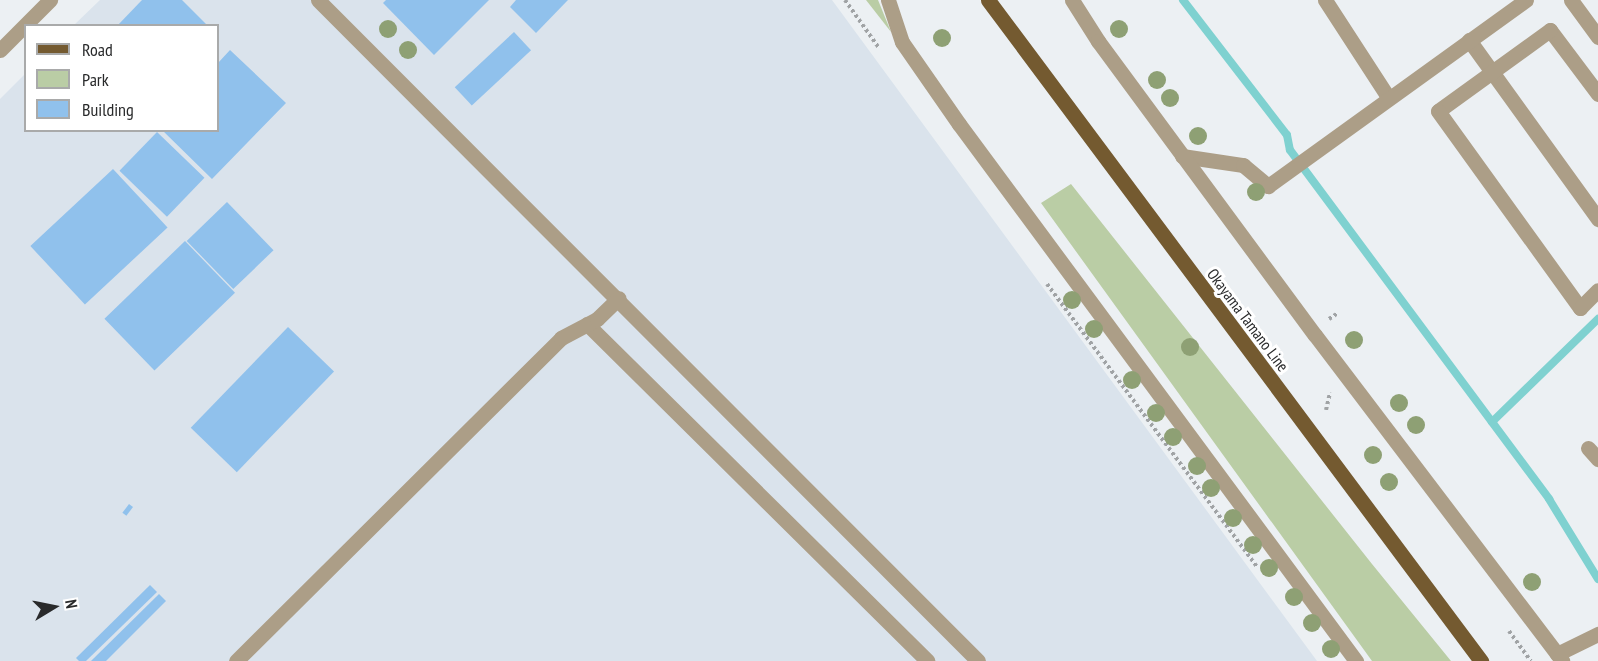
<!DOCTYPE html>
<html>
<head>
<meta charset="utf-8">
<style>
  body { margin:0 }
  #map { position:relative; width:1598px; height:661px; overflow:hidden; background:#ecf0f3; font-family:"PT Sans Narrow",sans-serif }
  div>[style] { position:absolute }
  .built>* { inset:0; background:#dae3ec }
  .green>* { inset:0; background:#bacda5 }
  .stream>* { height:8px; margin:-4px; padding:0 4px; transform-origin:4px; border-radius:4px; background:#7fd1d0 }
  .building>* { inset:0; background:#90c1ec; transform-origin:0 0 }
  .path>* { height:4px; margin-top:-2px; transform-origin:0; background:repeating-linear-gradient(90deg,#a0a3a5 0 3px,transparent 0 6px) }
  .service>* { height:15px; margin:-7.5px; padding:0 7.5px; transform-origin:7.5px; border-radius:7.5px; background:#ac9e87 }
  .minor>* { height:15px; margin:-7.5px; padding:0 7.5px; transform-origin:7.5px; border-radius:7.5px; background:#ac9e87 }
  .tertiary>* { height:15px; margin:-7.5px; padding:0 7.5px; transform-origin:7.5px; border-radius:7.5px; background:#ac9e87 }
  .primary>* { height:15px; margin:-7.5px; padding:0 7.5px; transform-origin:7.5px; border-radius:7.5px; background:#745a30 }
  .trees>* { width:18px; height:18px; margin:-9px; border-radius:50%; background:#8ea074 }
  span { translate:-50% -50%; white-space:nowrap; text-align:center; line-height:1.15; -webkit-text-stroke:6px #fff; paint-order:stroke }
  .street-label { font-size:16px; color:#292a2b }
  .legend { position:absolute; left:24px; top:24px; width:195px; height:108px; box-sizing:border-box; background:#fff; border:2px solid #a9aaaa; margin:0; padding:8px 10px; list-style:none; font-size:18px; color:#292a2b }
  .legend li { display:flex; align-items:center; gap:12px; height:30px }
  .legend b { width:30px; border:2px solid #a9aaaa }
  .north { position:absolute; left:24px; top:577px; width:60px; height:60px; -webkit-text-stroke:4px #fff; paint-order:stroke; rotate:80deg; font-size:16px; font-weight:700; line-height:24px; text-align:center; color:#292a2b }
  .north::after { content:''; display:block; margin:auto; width:21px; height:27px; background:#292a2b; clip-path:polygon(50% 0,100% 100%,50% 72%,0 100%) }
</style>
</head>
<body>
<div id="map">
  <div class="built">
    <i style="clip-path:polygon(100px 0,832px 0,1317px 661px,0 661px,0 99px,25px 74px,26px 130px,218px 130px,218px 26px,74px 25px)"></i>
  </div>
  <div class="green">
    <i style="clip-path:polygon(866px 0,878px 0,891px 32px)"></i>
    <i style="clip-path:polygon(1071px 184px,1372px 564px,1451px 661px,1372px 661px,1041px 203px)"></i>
  </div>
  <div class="stream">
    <i style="left:1183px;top:0;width:170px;rotate:52.4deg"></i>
    <i style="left:1287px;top:135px;width:15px;rotate:79deg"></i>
    <i style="left:1290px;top:150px;width:435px;rotate:53.4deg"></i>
    <i style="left:1549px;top:499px;width:94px;rotate:58.5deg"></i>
    <i style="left:1492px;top:422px;width:148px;rotate:-44.2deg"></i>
  </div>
  <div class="building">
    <i style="clip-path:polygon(142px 0,182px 0,208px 26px,117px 26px)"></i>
    <i style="clip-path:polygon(386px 0,489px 0,434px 55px,383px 3px)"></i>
    <i style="clip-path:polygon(516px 0,568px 0,536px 33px,510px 7px)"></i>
    <i style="left:514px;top:32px;width:25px;height:81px;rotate:47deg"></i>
    <i style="clip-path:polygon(230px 50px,286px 103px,212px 179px,162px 130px,218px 130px,218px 63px)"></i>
    <i style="left:157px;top:132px;width:66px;height:54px;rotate:44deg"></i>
    <i style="left:113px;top:169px;width:80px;height:113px;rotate:47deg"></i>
    <i style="left:227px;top:202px;width:67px;height:56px;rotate:46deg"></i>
    <i style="left:185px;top:241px;width:72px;height:112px;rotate:46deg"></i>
    <i style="left:288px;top:327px;width:64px;height:140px;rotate:44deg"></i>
    <i style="left:129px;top:504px;width:5px;height:11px;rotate:37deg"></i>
    <i style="clip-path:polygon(150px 585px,157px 592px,86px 661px,79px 661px,76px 658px)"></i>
    <i style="clip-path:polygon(159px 594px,166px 601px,106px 661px,91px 661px)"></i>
  </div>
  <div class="path">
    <i style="left:845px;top:0;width:59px;rotate:54.7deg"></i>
    <i style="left:1047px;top:284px;width:352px;rotate:53.4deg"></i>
    <i style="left:1329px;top:319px;width:11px;rotate:-34deg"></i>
    <i style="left:1326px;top:410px;width:18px;rotate:-77deg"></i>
    <i style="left:1509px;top:631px;width:37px;rotate:54deg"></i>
  </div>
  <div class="service">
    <i style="left:318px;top:0;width:934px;rotate:45.04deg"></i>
    <i style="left:1325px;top:0;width:116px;rotate:57deg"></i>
    <i style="left:1571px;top:0;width:46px;rotate:53.9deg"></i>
    <i style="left:1469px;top:40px;width:221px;rotate:54.2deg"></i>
    <i style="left:1598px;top:94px;width:80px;rotate:-126.9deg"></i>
    <i style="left:1550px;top:30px;width:138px;rotate:144.1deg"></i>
    <i style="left:1438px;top:111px;width:243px;rotate:54.2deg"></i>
    <i style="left:1580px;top:308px;width:25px;rotate:-45deg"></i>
    <i style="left:1182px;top:156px;width:62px;rotate:8.4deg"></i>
    <i style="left:1243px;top:165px;width:33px;rotate:40deg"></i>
    <i style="left:1268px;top:186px;width:318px;rotate:-35.8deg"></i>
    <i style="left:587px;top:324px;width:479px;rotate:44.7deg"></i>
    <i style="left:236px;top:661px;width:458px;rotate:-44.8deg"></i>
    <i style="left:561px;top:338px;width:41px;rotate:-27.8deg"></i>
    <i style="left:597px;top:319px;width:30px;rotate:-44deg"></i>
  </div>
  <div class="minor">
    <i style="left:888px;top:0;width:44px;rotate:71.6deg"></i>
    <i style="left:902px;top:42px;width:100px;rotate:55.2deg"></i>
    <i style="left:959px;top:124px;width:668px;rotate:53.52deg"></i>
    <i style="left:1072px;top:0;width:49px;rotate:57.6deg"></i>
    <i style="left:1098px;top:41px;width:365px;rotate:53.6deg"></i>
    <i style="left:1315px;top:335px;width:409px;rotate:52.8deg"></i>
    <i style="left:1588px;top:448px;width:15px;rotate:48deg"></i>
    <i style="left:1557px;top:654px;width:46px;rotate:-26deg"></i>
  </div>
  <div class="tertiary">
    <i style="left:0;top:50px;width:71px;rotate:-45deg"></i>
  </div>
  <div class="primary">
    <i style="left:988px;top:0;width:825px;rotate:53.28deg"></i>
  </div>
  <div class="trees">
    <i style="left:388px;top:29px"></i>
    <i style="left:1119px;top:29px"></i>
    <i style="left:942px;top:38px"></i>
    <i style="left:408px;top:50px"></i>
    <i style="left:1157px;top:80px"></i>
    <i style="left:1170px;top:98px"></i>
    <i style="left:1198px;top:136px"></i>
    <i style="left:1256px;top:192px"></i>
    <i style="left:1072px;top:300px"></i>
    <i style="left:1094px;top:329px"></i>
    <i style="left:1354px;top:340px"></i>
    <i style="left:1190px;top:347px"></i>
    <i style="left:1132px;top:380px"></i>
    <i style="left:1399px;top:403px"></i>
    <i style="left:1156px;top:413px"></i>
    <i style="left:1416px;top:425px"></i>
    <i style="left:1173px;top:437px"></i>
    <i style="left:1373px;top:455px"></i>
    <i style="left:1197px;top:466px"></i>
    <i style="left:1389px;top:482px"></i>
    <i style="left:1211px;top:488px"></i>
    <i style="left:1233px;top:518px"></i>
    <i style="left:1253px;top:545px"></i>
    <i style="left:1269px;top:568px"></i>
    <i style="left:1532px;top:582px"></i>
    <i style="left:1294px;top:597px"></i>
    <i style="left:1312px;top:623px"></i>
    <i style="left:1331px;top:649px"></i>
  </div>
  <div class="street-label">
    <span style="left:1248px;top:320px;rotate:53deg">Okayama Tamano Line</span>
  </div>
  <ul class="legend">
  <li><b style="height:8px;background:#745a30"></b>Road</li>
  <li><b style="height:16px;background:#bacda5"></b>Park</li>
  <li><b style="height:16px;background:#90c1ec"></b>Building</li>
  </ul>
  <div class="north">N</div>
</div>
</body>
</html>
